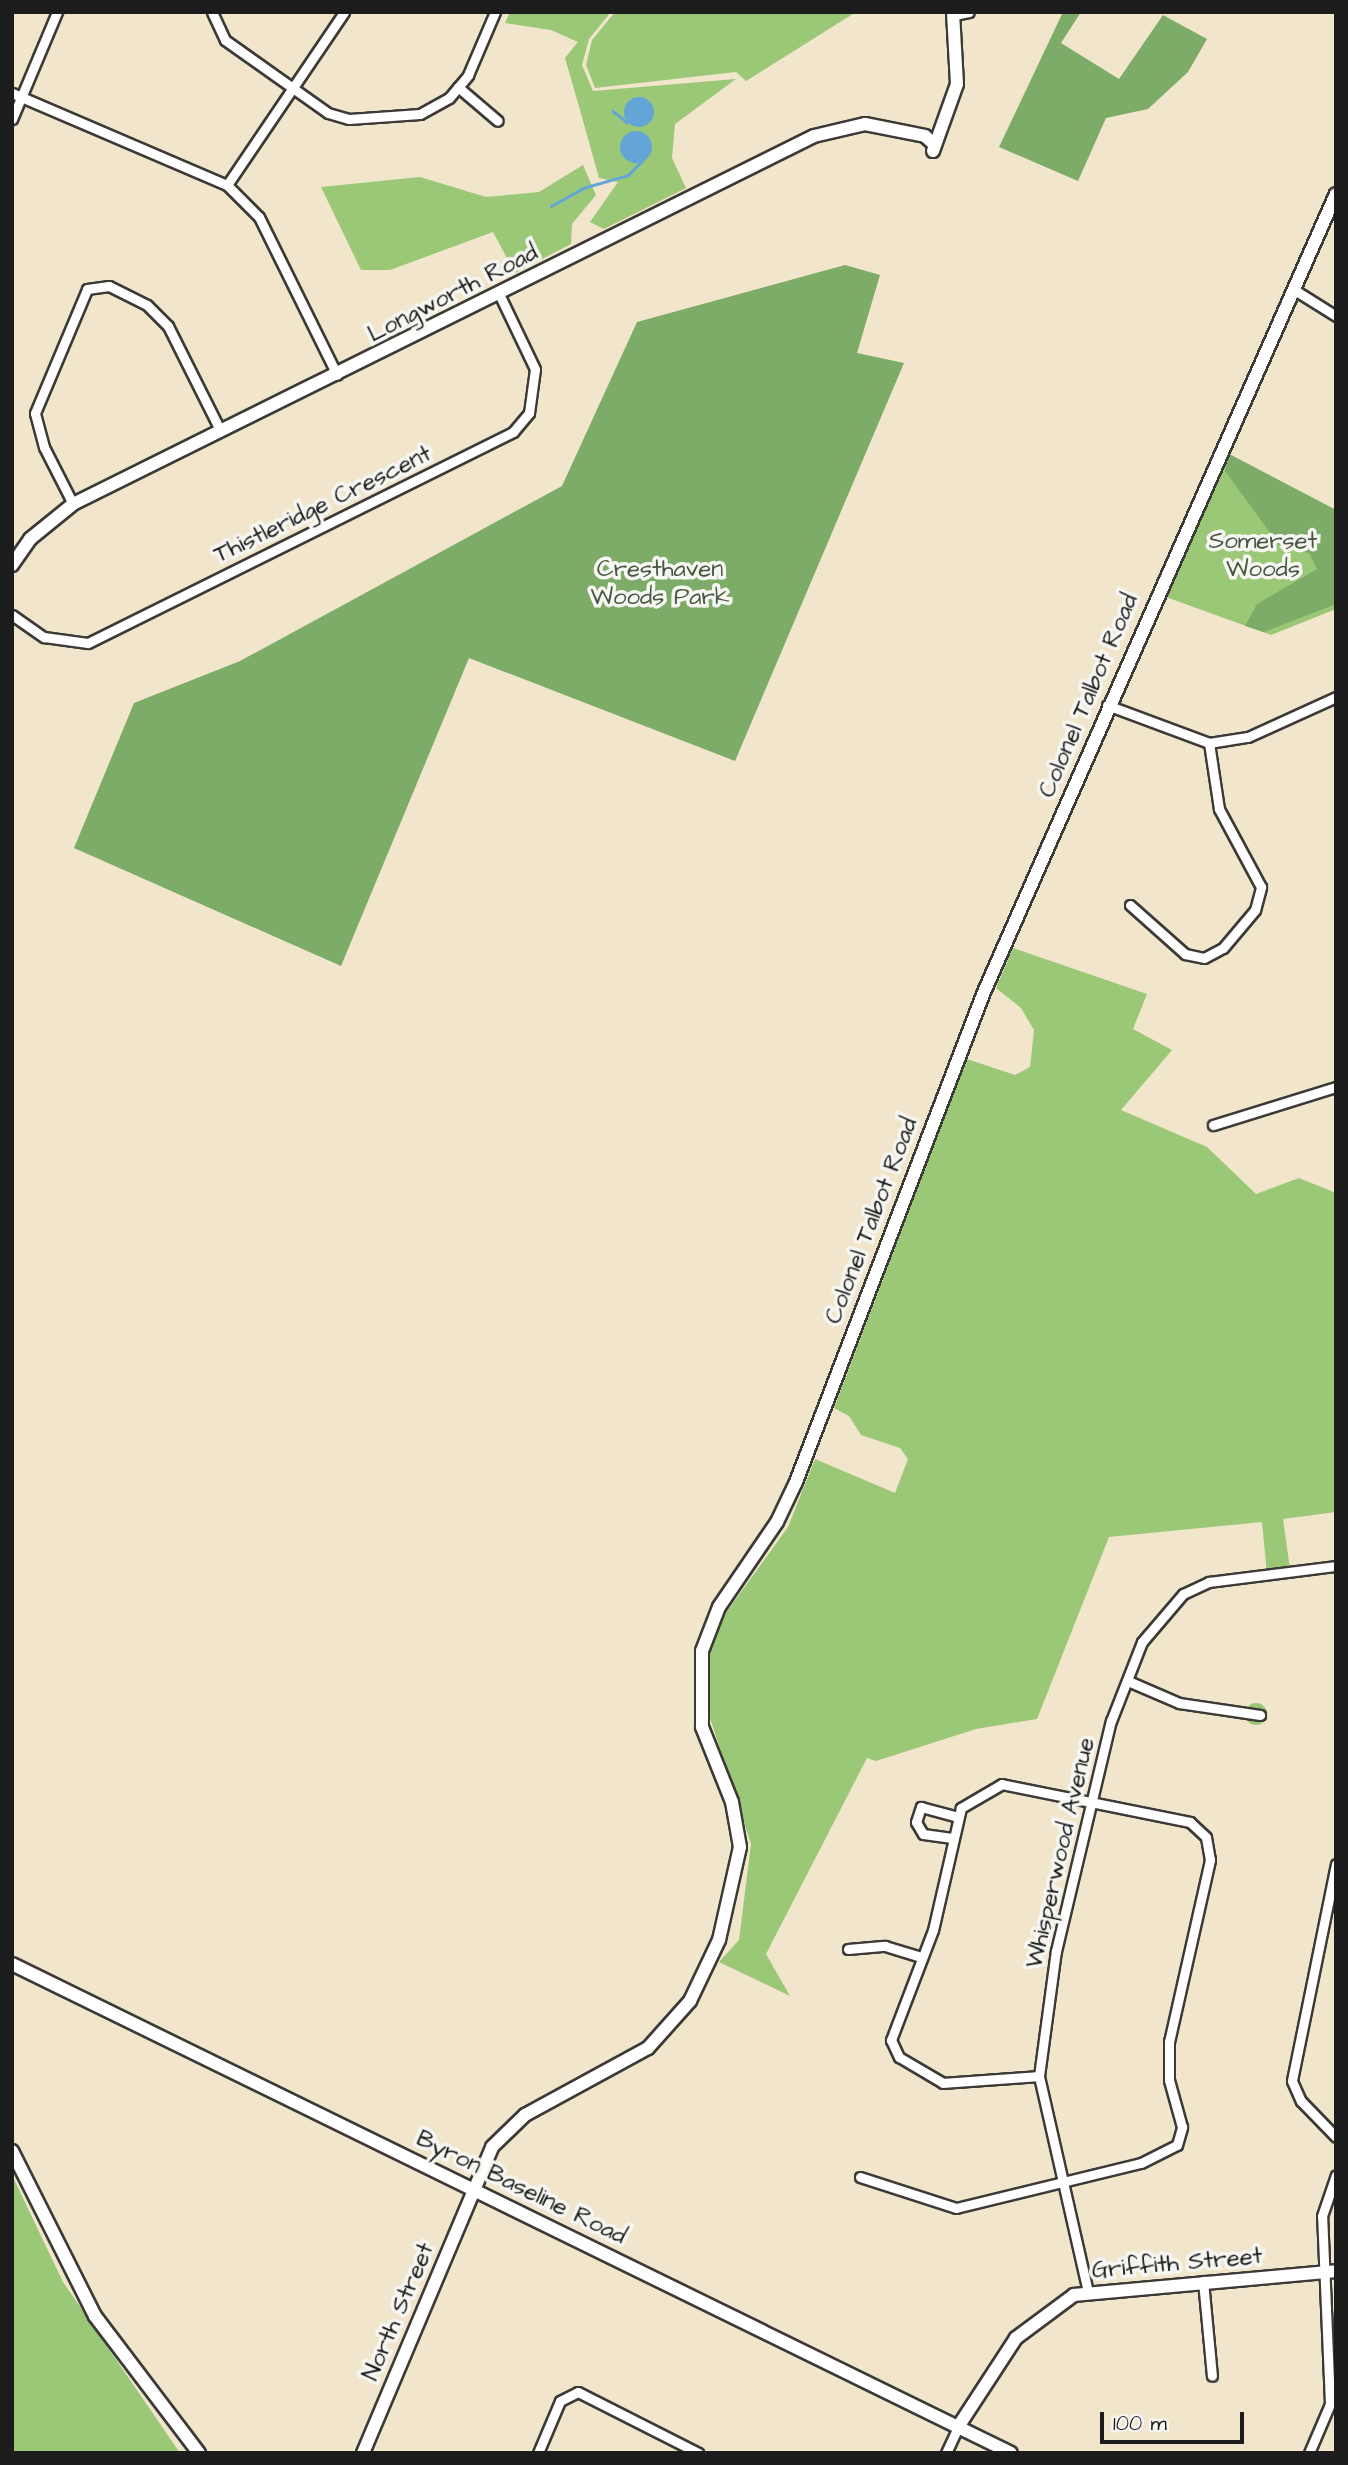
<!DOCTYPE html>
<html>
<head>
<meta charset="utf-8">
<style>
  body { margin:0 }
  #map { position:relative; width:1348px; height:2465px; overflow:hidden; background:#f1e5cc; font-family:"Architects Daughter",sans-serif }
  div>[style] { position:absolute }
  .green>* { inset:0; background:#9bc876 }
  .round { border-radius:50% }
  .forest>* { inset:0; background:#7cac67 }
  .water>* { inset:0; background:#63a5d7 }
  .stream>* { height:2.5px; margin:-1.25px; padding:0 1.25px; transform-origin:1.25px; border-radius:1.25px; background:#63a5d7 }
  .roads { filter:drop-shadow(2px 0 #3c3a36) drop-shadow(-2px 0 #3c3a36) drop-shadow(0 2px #3c3a36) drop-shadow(0 -2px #3c3a36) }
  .street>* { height:9px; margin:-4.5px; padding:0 4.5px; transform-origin:4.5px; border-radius:4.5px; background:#fff }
  .secondary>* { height:12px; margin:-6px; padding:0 6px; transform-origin:6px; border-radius:6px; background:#fff }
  span { translate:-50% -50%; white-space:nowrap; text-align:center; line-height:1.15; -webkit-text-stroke:7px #f6f6f2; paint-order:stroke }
  .street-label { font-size:24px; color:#1c1c1c }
  .park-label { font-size:24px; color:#48583c }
  .frame { position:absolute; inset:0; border:14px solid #1c1c1c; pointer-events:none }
  .scale { position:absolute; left:1100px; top:2412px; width:144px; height:32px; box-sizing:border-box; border:4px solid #1c1c1c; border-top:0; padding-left:9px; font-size:21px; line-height:24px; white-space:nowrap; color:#1c1c1c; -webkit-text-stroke:5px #f6f6f2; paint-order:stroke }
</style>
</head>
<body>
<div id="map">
  <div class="green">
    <i style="clip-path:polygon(510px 12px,611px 12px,589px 39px,582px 65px,593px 91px,736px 79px,675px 124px,672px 158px,686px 188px,604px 229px,590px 222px,618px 182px,599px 178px,580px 110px,565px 58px,578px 42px,551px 30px,505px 23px)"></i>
    <i style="clip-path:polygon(615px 12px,856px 12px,746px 81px,736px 72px,595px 88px,586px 65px,592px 40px)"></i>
    <i style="clip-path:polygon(583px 165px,596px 195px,572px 224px,571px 244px,515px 273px,493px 232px,390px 270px,361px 270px,321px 187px,420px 177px,486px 197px,539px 192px)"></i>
    <i style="clip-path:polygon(1229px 454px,1336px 510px,1336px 609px,1271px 635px,1163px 596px)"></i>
    <i style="clip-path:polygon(1013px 948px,1147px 994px,1133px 1029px,1172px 1050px,1121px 1110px,1207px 1147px,1256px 1194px,1299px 1178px,1336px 1193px,1336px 1512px,1283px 1519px,1290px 1569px,1267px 1574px,1262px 1522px,1109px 1537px,1037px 1719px,976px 1729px,876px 1761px,867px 1758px,766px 1954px,790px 1996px,719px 1962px,739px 1940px,751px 1844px,709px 1715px,710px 1648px,720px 1621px,788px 1527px,815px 1459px,895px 1493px,908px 1459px,900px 1448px,861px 1435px,849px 1416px,834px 1408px,967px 1059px,1015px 1075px,1030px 1067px,1034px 1030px,1021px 1008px,996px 988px)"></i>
    <i class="round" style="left:1245px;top:1703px;width:22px;height:22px"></i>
    <i style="clip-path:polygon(12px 2175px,63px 2282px,180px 2453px,12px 2453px)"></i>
  </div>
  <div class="forest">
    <i style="clip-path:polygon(1063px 12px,1081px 12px,1061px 43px,1119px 79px,1163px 15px,1207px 39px,1188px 72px,1148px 109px,1106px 118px,1078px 181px,999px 147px)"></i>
    <i style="clip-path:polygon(845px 265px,880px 275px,857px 353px,904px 363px,735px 761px,469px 658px,341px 966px,74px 848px,134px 703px,240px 661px,562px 486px,637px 322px)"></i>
    <i style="clip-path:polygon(1229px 454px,1336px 510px,1336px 604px,1264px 632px,1245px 626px,1257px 604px,1317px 569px,1309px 553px,1279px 545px,1225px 471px)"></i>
  </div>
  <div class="water">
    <i class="round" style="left:624px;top:97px;width:30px;height:30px"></i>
    <i class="round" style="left:620px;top:131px;width:32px;height:32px"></i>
  </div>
  <div class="stream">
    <i style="left:613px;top:111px;width:18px;rotate:38deg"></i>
    <i style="left:551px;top:206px;width:37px;rotate:-29deg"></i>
    <i style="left:583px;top:188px;width:47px;rotate:-16.1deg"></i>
    <i style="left:628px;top:175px;width:21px;rotate:-45deg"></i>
  </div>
  <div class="roads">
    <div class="street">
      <i style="left:212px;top:12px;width:31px;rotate:65deg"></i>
      <i style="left:225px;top:40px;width:126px;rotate:35.3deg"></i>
      <i style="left:328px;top:113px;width:22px;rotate:16deg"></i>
      <i style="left:349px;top:119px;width:71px;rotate:-4deg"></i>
      <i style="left:420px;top:114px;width:33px;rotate:-29deg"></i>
      <i style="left:449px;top:98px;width:30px;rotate:-50deg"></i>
      <i style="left:468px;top:75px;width:69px;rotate:-66.8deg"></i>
      <i style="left:954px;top:15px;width:15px;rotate:-11deg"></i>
      <i style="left:458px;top:87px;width:52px;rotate:40.4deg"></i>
      <i style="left:12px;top:93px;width:234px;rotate:23.2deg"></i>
      <i style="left:227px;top:185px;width:45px;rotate:45deg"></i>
      <i style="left:259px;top:217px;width:176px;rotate:63.7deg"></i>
      <i style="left:12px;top:119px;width:116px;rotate:-67.2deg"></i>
      <i style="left:227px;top:185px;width:209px;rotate:-55.9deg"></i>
      <i style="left:1293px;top:289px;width:51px;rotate:32.1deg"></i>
      <i style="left:73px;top:504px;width:64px;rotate:-117deg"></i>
      <i style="left:44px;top:447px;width:35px;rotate:-105deg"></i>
      <i style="left:35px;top:413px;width:134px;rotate:-67.2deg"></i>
      <i style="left:87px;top:289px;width:22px;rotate:-8deg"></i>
      <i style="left:109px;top:286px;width:42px;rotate:26.6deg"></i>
      <i style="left:147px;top:305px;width:30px;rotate:45deg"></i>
      <i style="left:168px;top:326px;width:116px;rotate:63.4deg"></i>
      <i style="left:12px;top:615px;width:39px;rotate:35deg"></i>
      <i style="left:44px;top:637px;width:44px;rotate:7.8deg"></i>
      <i style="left:88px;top:643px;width:474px;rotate:-26.4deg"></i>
      <i style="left:513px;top:432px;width:25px;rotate:-50deg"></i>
      <i style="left:529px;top:413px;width:44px;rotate:-82.2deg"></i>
      <i style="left:535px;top:369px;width:83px;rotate:-115.6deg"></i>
      <i style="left:1107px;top:705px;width:109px;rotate:20.4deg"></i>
      <i style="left:1209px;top:743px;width:39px;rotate:-9deg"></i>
      <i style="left:1248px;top:737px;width:97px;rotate:-24.4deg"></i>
      <i style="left:1130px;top:905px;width:74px;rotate:41.7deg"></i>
      <i style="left:1185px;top:954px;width:19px;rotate:12deg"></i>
      <i style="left:1204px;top:958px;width:21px;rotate:-28deg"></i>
      <i style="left:1223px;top:948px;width:50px;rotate:-49.9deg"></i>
      <i style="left:1255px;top:910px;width:24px;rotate:-75deg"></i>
      <i style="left:1261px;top:887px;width:89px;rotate:-118.3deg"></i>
      <i style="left:1219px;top:809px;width:67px;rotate:-98.6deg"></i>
      <i style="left:1213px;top:1125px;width:129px;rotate:-17.2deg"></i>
      <i style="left:1128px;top:1681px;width:56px;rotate:23.3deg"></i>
      <i style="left:1179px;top:1703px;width:82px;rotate:8.4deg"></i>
      <i style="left:952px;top:1838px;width:29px;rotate:-172deg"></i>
      <i style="left:923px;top:1834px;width:14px;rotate:-120deg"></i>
      <i style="left:916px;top:1822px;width:16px;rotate:-72deg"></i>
      <i style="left:921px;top:1807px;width:38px;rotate:15deg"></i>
      <i style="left:1336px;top:1864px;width:221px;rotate:101.5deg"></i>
      <i style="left:1292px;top:2081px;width:22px;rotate:66deg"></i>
      <i style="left:1301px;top:2101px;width:50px;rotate:45.8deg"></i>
      <i style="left:848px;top:1949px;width:37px;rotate:-5deg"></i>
      <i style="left:885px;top:1946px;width:39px;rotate:17deg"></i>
      <i style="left:860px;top:2177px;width:101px;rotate:17.9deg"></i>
      <i style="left:956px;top:2208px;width:190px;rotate:-13.7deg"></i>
      <i style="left:1141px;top:2163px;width:40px;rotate:-26.6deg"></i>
      <i style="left:1177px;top:2145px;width:19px;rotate:-74deg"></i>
      <i style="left:1182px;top:2127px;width:49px;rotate:-105.5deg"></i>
      <i style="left:1169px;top:2080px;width:38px;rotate:-90deg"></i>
      <i style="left:1169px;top:2042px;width:187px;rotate:-77.3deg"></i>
      <i style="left:1210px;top:1860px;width:23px;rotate:-100deg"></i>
      <i style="left:1206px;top:1837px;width:22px;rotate:-137deg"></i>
      <i style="left:1190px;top:1822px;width:192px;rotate:-168.6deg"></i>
      <i style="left:1002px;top:1784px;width:48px;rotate:149.7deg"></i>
      <i style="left:961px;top:1808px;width:125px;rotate:102.9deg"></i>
      <i style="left:933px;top:1930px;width:118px;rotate:110.9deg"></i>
      <i style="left:891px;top:2040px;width:19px;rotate:65deg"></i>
      <i style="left:899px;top:2057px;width:51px;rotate:30.6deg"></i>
      <i style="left:943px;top:2083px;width:96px;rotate:-4.2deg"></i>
      <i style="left:1203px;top:2281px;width:95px;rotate:84.6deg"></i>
      <i style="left:1088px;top:2292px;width:221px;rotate:-102.8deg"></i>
      <i style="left:1039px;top:2076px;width:126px;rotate:-82.3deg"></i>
      <i style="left:1056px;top:1951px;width:236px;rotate:-76.6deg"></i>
      <i style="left:1111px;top:1721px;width:85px;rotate:-68.6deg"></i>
      <i style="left:1142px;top:1642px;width:63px;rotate:-49.5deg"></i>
      <i style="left:1183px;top:1594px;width:29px;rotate:-25deg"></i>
      <i style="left:1209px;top:1582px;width:128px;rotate:-7.2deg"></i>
      <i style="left:538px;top:2453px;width:56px;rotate:-67.1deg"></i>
      <i style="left:560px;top:2401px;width:20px;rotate:-27deg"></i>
      <i style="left:578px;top:2392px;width:135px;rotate:26.9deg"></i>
      <i style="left:946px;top:2453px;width:29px;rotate:-65deg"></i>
      <i style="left:1309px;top:2453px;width:53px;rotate:-66.8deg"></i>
      <i style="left:1330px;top:2404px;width:188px;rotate:-92.4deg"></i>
      <i style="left:1322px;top:2216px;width:43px;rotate:-71.1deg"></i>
    </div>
    <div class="secondary">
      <i style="left:933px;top:151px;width:71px;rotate:-70.3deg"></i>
      <i style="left:957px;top:84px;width:72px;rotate:-93.2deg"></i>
      <i style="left:12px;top:565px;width:32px;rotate:-55deg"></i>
      <i style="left:30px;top:539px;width:55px;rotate:-39.1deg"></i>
      <i style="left:73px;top:504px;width:827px;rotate:-26.41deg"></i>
      <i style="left:814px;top:136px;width:52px;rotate:-13.2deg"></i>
      <i style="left:865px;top:124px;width:61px;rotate:11.3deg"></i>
      <i style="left:925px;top:136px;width:13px;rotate:42deg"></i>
      <i style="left:12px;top:1964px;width:1112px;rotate:26.08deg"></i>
      <i style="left:12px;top:2151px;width:185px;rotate:63.3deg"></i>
      <i style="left:95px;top:2316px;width:172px;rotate:52.8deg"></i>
      <i style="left:958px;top:2427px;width:106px;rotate:-56.9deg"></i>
      <i style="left:1016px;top:2338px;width:72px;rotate:-36.6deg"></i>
      <i style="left:1074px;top:2295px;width:263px;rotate:-5.2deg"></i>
      <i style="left:363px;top:2453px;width:332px;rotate:-67.1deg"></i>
      <i style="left:492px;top:2147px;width:46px;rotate:-44.1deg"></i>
      <i style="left:525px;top:2115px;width:140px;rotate:-28.6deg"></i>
      <i style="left:648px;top:2048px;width:63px;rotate:-48.2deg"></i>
      <i style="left:690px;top:2001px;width:68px;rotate:-64.6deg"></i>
      <i style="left:719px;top:1940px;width:95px;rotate:-77.3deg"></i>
      <i style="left:740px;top:1847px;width:46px;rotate:-100.1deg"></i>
      <i style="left:732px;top:1802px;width:81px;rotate:-111.8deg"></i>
      <i style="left:702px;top:1727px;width:76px;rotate:-90deg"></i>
      <i style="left:702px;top:1651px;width:47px;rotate:-68.9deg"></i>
      <i style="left:719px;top:1607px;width:103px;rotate:-55.7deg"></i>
      <i style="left:777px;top:1522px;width:44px;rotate:-64.6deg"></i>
      <i style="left:796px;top:1482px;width:525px;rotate:-69.01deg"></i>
      <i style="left:984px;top:992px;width:872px;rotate:-66.2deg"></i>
    </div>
  </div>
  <div class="street-label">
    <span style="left:453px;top:294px;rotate:-27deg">Longworth Road</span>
    <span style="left:323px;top:505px;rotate:-26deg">Thistleridge Crescent</span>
    <span style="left:1089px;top:696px;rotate:-67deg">Colonel Talbot Road</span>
    <span style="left:872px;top:1221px;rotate:-69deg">Colonel Talbot Road</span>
    <span style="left:1061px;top:1853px;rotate:-77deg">Whisperwood Avenue</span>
    <span style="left:521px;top:2188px;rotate:26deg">Byron Baseline Road</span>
    <span style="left:1177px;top:2264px;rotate:-5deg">Griffith Street</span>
    <span style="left:399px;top:2312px;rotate:-67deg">North Street</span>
  </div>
  <div class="park-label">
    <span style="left:1263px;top:556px">Somerset<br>Woods</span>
    <span style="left:660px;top:584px">Cresthaven<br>Woods Park</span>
  </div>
  <div class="frame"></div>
  <div class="scale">100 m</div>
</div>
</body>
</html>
